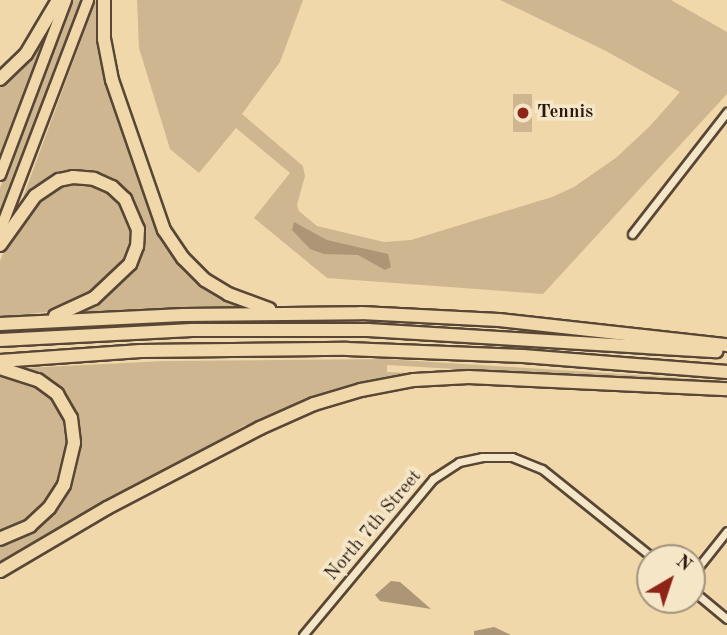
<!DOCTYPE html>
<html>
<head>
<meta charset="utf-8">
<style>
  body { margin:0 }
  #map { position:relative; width:727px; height:635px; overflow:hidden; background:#f1d8aa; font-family:"Old Standard TT",serif }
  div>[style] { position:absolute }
  .green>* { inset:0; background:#ceb790; transform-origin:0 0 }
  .water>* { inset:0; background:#ac9675 }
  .roads { filter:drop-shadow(2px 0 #584636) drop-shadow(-2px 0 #584636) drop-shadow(0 2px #584636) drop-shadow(0 -2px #584636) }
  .street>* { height:7px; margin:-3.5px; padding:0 3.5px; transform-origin:3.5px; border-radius:3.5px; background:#f6e6c8 }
  .primary>* { height:10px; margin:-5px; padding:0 5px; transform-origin:5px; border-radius:5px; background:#f1d8aa }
  .highway>* { height:12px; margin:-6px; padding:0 6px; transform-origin:6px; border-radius:6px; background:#f1d8aa }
  .dots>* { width:19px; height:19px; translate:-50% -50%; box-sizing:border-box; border:4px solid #f6e6c8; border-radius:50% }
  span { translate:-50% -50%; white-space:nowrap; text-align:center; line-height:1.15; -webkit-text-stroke:7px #f6e6c8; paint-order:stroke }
  .poi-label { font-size:19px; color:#25160f; font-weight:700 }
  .left { translate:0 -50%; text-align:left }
  .street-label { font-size:19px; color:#25160f }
  .north { position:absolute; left:636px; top:544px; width:70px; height:70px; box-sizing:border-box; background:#f6e6c8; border:2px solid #a2937e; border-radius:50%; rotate:39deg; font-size:19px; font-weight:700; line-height:28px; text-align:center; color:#25160f }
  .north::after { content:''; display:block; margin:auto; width:24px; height:32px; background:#8f2418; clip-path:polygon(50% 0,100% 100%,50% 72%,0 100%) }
</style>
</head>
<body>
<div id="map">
  <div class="green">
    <i style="clip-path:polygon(71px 0,83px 0,0 218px,0 188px)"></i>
    <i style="clip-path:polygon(96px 0,101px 0,102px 41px,173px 247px,246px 307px,75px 312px,109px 293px,131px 271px,142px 225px,130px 198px,107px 179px,46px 182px,23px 197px)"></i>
    <i style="clip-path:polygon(137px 0,303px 0,280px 62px,242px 114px,303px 166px,305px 176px,297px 205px,299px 211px,317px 226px,384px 242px,411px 240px,552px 197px,574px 187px,617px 157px,650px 126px,680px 92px,604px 50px,500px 0,671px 0,727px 32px,727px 94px,543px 294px,327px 278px,254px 218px,290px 173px,236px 128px,199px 173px,170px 149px,139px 48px)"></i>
    <i style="clip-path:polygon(44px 35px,31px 76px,0 155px,0 83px)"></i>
    <i style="left:513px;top:94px;width:19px;height:38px"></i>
    <i style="clip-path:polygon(68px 182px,99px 184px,121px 199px,132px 223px,133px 238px,125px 264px,106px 285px,67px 306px,47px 312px,0 317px,0 261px,8px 241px,44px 193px)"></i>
    <i style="clip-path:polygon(386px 359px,727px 381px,727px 385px,387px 365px,387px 372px,411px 373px,411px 377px,248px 428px,245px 425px,0 567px,0 542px,60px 502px,72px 482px,78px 461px,78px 424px,73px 406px,52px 383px,25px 368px,164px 361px)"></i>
    <i style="clip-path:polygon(0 375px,24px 379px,52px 393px,69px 424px,70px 439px,62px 477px,52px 497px,24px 522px,0 532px)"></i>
  </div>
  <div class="water">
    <i style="clip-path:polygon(294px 222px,327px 240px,388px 254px,391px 267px,385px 270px,358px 255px,324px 254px,310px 249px,292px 230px)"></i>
    <i style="clip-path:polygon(391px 581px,400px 582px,431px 609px,380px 601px,375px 595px)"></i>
    <i style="clip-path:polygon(494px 627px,511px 635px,474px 635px,474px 631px)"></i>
  </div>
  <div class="roads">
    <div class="street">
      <i style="left:632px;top:234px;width:155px;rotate:-52.1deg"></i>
      <i style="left:692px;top:575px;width:56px;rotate:-51.5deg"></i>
      <i style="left:692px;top:590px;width:45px;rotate:39.6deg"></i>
      <i style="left:303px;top:635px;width:203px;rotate:-50.2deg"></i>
      <i style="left:433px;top:479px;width:31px;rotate:-33deg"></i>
      <i style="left:459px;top:462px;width:24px;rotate:-12deg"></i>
      <i style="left:482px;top:457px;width:30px"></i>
      <i style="left:512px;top:457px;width:32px;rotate:22deg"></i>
      <i style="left:542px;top:469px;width:142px;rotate:38.7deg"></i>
    </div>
    <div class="primary">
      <i style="left:0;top:175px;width:187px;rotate:-69.3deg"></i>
      <i style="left:0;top:231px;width:247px;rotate:-69.1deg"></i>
    </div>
    <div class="highway">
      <i style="left:104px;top:0;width:39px;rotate:90deg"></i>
      <i style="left:104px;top:39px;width:42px;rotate:79deg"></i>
      <i style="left:112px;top:80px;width:159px;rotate:70.9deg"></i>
      <i style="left:164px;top:230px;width:34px;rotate:56deg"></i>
      <i style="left:183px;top:258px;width:31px;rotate:45deg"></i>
      <i style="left:205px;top:280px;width:27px;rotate:31deg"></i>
      <i style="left:228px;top:294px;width:44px;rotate:20.1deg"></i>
      <i style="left:0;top:79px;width:36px;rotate:-44deg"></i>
      <i style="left:26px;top:54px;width:63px;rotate:-59.3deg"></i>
      <i style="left:0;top:245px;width:60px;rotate:-54.5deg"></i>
      <i style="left:35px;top:196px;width:29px;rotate:-34deg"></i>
      <i style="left:59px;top:180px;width:14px;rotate:-12deg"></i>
      <i style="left:73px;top:177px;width:21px;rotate:5deg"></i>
      <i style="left:94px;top:179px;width:20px;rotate:24deg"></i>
      <i style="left:112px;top:187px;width:18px;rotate:43deg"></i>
      <i style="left:125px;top:199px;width:33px;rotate:67deg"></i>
      <i style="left:138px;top:229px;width:17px;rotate:93deg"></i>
      <i style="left:137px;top:246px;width:19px;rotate:111deg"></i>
      <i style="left:130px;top:264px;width:50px;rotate:136.6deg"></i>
      <i style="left:94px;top:298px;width:43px;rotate:155.2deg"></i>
      <i style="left:0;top:324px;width:183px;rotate:-2.8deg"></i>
      <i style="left:183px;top:315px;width:178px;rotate:-0.6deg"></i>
      <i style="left:361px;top:313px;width:138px;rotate:2.9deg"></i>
      <i style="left:499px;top:320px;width:229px;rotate:6.3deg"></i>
      <i style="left:0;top:340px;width:192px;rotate:-3deg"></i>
      <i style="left:192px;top:330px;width:176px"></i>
      <i style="left:368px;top:330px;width:349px;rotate:3.5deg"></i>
      <i style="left:0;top:361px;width:141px;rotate:-4.1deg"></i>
      <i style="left:141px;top:351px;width:206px;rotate:-0.6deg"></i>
      <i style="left:347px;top:349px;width:176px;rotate:2.3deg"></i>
      <i style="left:523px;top:356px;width:205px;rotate:4.5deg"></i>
      <i style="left:0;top:368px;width:40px;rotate:18deg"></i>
      <i style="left:38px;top:380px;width:24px;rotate:36deg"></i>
      <i style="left:57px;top:394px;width:28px;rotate:60deg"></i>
      <i style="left:71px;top:418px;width:25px;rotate:83deg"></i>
      <i style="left:74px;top:443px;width:43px;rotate:103.4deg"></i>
      <i style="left:64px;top:485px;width:27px;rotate:123deg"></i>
      <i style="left:49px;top:508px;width:26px;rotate:137deg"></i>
      <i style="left:30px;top:526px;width:33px;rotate:157deg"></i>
      <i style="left:0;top:571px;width:124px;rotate:-30.5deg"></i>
      <i style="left:107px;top:508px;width:173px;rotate:-27.6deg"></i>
      <i style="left:260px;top:428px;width:59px;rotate:-24deg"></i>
      <i style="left:314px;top:404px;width:49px;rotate:-16.6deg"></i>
      <i style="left:361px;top:390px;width:54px;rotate:-10.7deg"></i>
      <i style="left:414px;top:380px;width:55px;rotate:-3.1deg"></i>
      <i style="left:469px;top:377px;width:258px;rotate:2.7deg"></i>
    </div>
  </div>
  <div class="dots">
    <i style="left:523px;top:113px;background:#8f2418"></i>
  </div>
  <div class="poi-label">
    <span class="left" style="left:537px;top:113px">Tennis</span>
  </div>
  <div class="street-label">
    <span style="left:374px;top:526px;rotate:-50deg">North 7th Street</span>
  </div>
  <div class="north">N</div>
</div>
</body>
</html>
